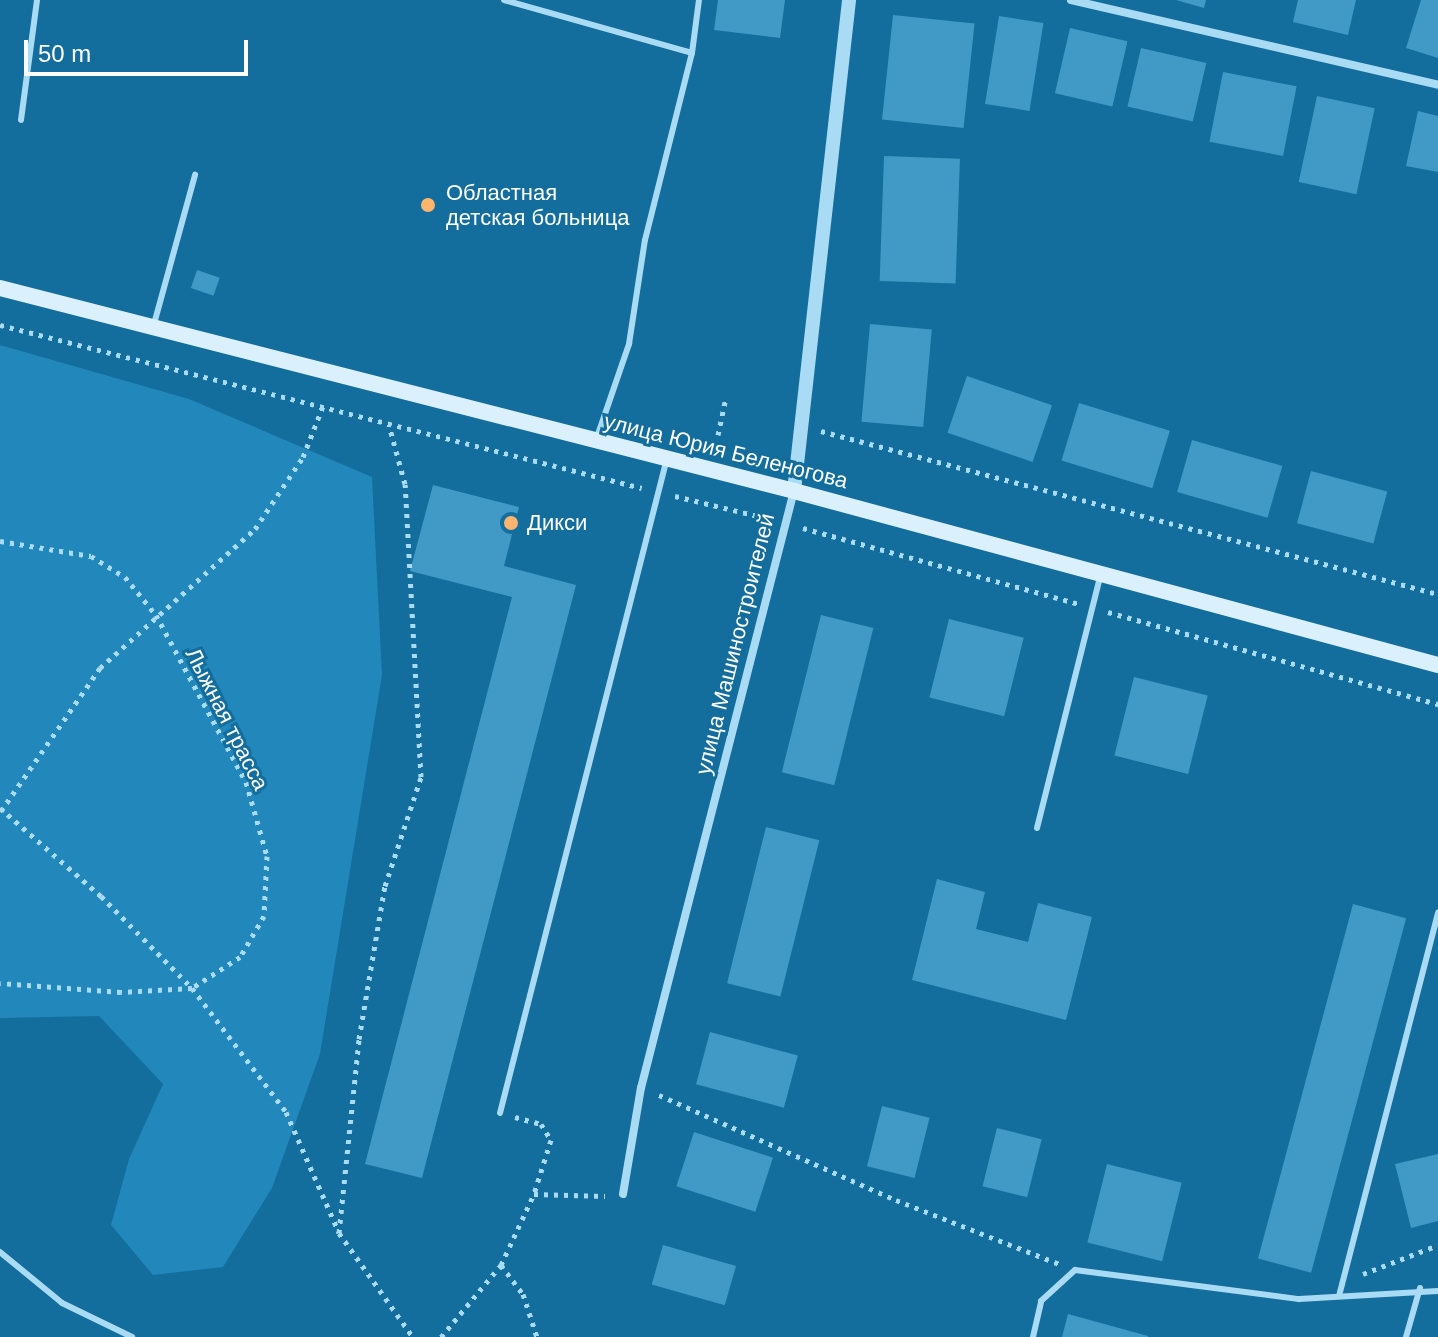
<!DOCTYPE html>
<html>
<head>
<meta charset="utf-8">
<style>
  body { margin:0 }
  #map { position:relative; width:1438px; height:1337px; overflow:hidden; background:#136d9d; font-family:Arial,sans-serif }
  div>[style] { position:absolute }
  .green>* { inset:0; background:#2287ba }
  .building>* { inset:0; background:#4199c5; transform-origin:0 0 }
  .path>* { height:5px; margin-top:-2.5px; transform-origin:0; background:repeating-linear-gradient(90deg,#aadbf4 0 4px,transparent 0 10px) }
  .service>* { height:6px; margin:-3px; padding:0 3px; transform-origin:3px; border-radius:3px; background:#aadbf4 }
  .minor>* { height:8px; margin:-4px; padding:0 4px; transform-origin:4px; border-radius:4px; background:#aadbf4 }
  .tertiary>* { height:14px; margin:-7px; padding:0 7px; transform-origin:7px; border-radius:7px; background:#aadbf4 }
  .secondary>* { height:16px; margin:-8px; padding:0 8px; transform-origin:8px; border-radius:8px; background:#daf1fd }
  .dots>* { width:22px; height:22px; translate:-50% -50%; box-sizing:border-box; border:4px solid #136d9d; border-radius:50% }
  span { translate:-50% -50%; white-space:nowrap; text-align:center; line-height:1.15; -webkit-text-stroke:6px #136d9d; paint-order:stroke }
  .poi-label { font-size:22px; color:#fff }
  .left { translate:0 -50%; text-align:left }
  .street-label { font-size:22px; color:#fff }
  .scale { position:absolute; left:24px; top:40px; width:224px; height:36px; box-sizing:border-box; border:4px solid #fff; border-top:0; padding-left:10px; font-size:24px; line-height:28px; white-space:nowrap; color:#fff; -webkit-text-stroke:6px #136d9d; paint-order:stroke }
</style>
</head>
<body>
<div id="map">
  <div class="green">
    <i style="clip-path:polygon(0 345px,189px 399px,372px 477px,382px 675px,320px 1054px,272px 1188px,223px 1267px,153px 1275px,111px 1225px,129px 1159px,163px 1084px,99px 1016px,0 1018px)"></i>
  </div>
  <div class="building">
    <i style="clip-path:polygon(718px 0,785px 0,780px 38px,714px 30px)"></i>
    <i style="clip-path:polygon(1176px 0,1206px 0,1204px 8px)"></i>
    <i style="clip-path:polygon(1298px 0,1356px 0,1348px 35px,1293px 22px)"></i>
    <i style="clip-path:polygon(1421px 0,1438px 0,1438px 58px,1406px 48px)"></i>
    <i style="left:893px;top:15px;width:82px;height:105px;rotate:6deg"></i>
    <i style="left:999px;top:16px;width:45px;height:89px;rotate:9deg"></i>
    <i style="left:1070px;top:28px;width:59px;height:67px;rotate:13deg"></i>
    <i style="left:1141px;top:48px;width:67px;height:60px;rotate:13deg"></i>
    <i style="left:1223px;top:72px;width:75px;height:71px;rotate:11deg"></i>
    <i style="left:1317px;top:96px;width:59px;height:88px;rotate:12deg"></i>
    <i style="clip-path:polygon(1418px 111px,1438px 116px,1438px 172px,1406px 166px)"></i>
    <i style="left:884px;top:156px;width:76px;height:125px;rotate:2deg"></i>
    <i style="left:197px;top:270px;width:24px;height:19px;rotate:19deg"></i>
    <i style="left:870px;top:324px;width:62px;height:98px;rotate:5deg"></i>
    <i style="left:967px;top:376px;width:90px;height:60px;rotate:19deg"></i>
    <i style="left:1079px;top:403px;width:95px;height:60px;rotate:17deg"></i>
    <i style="left:1192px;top:440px;width:94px;height:54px;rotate:16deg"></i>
    <i style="left:1311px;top:471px;width:79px;height:54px;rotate:15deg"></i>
    <i style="clip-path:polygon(433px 485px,519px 507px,504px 566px,576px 585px,422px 1178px,365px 1164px,512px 597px,410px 571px)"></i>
    <i style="left:821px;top:615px;width:54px;height:162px;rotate:14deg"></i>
    <i style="left:949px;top:619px;width:77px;height:81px;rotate:14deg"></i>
    <i style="left:1134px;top:677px;width:76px;height:81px;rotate:14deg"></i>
    <i style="left:766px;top:827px;width:55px;height:161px;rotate:14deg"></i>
    <i style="clip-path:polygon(937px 879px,985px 892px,976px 929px,1028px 942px,1038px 903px,1092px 917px,1066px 1020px,912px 980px)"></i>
    <i style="left:1353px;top:904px;width:55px;height:367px;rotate:15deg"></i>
    <i style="left:710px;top:1032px;width:91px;height:54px;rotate:15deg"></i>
    <i style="left:882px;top:1106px;width:49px;height:62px;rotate:14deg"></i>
    <i style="left:997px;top:1128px;width:46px;height:60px;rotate:14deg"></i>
    <i style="left:694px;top:1132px;width:83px;height:57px;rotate:18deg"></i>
    <i style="clip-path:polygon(1438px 1154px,1438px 1221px,1411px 1228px,1395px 1164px)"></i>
    <i style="left:1107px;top:1164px;width:77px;height:81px;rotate:14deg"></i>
    <i style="left:663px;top:1245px;width:76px;height:41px;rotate:16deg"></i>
    <i style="clip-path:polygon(1068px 1314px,1148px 1336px,1148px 1337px,1062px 1337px)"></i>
  </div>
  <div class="path">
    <i style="left:0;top:325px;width:662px;rotate:14.25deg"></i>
    <i style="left:821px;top:431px;width:638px;rotate:14.8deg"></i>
    <i style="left:718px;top:435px;width:38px;rotate:-78deg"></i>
    <i style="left:675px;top:496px;width:98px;rotate:13.6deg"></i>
    <i style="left:803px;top:528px;width:286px;rotate:15.4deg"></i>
    <i style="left:0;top:541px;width:92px;rotate:9.4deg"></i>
    <i style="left:91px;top:556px;width:40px;rotate:32deg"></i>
    <i style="left:125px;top:577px;width:49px;rotate:50.8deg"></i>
    <i style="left:156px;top:615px;width:190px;rotate:61.7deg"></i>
    <i style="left:246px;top:782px;width:77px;rotate:74.2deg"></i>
    <i style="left:267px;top:856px;width:60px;rotate:92.9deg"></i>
    <i style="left:264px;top:916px;width:48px;rotate:120.3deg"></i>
    <i style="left:240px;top:957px;width:57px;rotate:147.1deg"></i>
    <i style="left:192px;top:988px;width:71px;rotate:176.8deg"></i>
    <i style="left:121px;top:992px;width:121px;rotate:-175.7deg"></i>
    <i style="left:1108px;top:612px;width:343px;rotate:15.6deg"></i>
    <i style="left:0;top:808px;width:134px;rotate:41.1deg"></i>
    <i style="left:101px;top:896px;width:129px;rotate:45.3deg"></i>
    <i style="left:192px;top:988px;width:156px;rotate:52.8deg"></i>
    <i style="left:286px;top:1112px;width:132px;rotate:66.3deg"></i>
    <i style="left:339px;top:1233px;width:128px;rotate:54.6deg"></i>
    <i style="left:1px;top:811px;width:174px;rotate:-55.3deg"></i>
    <i style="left:100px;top:668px;width:208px;rotate:-41.9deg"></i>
    <i style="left:255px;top:529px;width:87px;rotate:-56.3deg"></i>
    <i style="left:303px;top:457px;width:55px;rotate:-68.6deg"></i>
    <i style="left:659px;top:1095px;width:259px;rotate:23.9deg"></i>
    <i style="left:896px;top:1200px;width:175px;rotate:21.4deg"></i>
    <i style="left:515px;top:1117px;width:27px;rotate:15deg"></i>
    <i style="left:541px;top:1124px;width:19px;rotate:58deg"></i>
    <i style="left:551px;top:1140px;width:57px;rotate:107.5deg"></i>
    <i style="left:339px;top:1233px;width:195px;rotate:-84.1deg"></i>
    <i style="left:359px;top:1039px;width:155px;rotate:-80.4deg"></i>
    <i style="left:385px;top:886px;width:115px;rotate:-71.7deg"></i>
    <i style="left:421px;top:777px;width:293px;rotate:-93.1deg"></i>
    <i style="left:405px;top:484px;width:61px;rotate:-105.2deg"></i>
    <i style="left:501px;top:1265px;width:36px;rotate:53deg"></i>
    <i style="left:523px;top:1294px;width:45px;rotate:72deg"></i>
    <i style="left:1363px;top:1274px;width:80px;rotate:-21.1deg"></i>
    <i style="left:441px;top:1337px;width:94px;rotate:-50.2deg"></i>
    <i style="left:501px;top:1265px;width:78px;rotate:-65.1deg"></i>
    <i style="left:534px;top:1194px;width:71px;rotate:1.6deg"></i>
  </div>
  <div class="service">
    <i style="left:504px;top:0;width:195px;rotate:15.7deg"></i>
    <i style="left:21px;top:120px;width:121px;rotate:-82.4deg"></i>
    <i style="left:154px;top:324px;width:155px;rotate:-74.6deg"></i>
    <i style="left:596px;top:440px;width:102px;rotate:-71deg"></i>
    <i style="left:629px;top:344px;width:105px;rotate:-81.3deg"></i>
    <i style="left:645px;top:240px;width:193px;rotate:-75.9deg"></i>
    <i style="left:692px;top:53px;width:53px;rotate:-82.5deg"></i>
    <i style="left:1037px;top:828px;width:259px;rotate:-75.9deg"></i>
    <i style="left:500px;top:1113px;width:672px;rotate:-75.69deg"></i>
    <i style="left:0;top:1252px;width:80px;rotate:39.4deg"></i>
    <i style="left:62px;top:1303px;width:78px;rotate:25.9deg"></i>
    <i style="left:1339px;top:1296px;width:396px;rotate:-75.5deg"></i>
    <i style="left:1033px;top:1337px;width:37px;rotate:-77deg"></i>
    <i style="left:1041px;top:1301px;width:46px;rotate:-42.4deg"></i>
    <i style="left:1075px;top:1270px;width:226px;rotate:7.4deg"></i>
    <i style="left:1299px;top:1299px;width:139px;rotate:-3.3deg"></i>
    <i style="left:1406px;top:1337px;width:51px;rotate:-74.1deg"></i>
  </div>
  <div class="minor">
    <i style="left:1071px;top:0;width:377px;rotate:13deg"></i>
    <i style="left:623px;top:1194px;width:108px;rotate:-80.4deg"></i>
    <i style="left:641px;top:1088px;width:616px;rotate:-75.63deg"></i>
  </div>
  <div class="tertiary">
    <i style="left:794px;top:491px;width:494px;rotate:-83.6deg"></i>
  </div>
  <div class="secondary">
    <i style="left:0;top:288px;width:820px;rotate:14.34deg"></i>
    <i style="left:794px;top:491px;width:667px;rotate:15.12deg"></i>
  </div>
  <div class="dots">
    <i style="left:428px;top:205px;background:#ffb56d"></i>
    <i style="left:511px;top:523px;background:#ffb56d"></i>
  </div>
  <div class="poi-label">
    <span class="left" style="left:446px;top:205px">Областная<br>детская больница</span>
    <span class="left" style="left:527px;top:523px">Дикси</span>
  </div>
  <div class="street-label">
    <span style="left:726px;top:451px;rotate:14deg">улица Юрия Беленогова</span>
    <span style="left:735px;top:644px;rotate:-76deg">улица Машиностроителей</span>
    <span style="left:227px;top:719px;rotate:63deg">Лыжная трасса</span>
  </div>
  <div class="scale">50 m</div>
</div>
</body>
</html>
